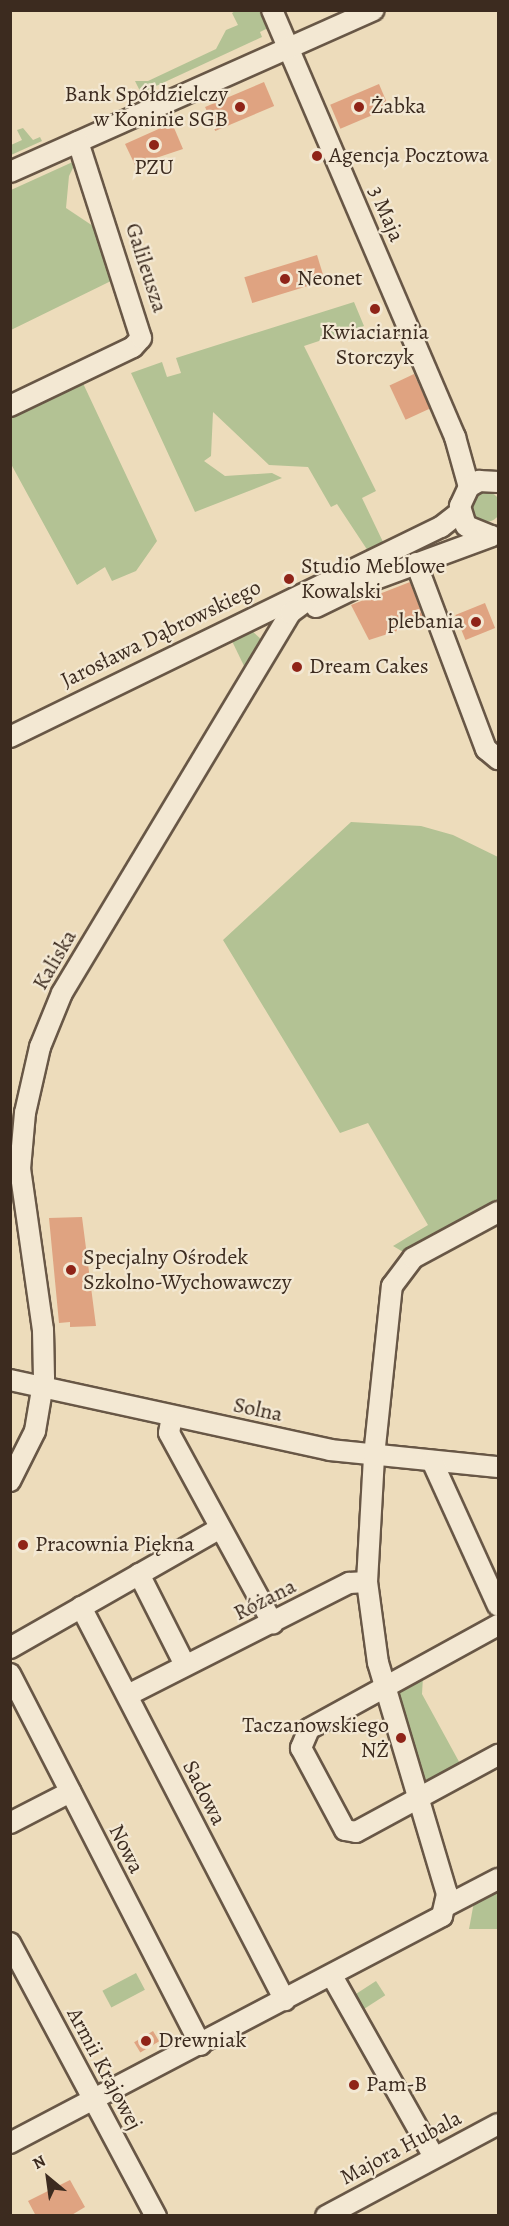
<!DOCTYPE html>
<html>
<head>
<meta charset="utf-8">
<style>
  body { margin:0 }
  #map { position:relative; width:509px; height:2226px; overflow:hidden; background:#eddcbb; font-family:Alegreya,serif }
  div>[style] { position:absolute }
  .green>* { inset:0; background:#b3c294; transform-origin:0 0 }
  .round { border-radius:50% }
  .building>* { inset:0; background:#dfa381; transform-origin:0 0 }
  .roads { filter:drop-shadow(2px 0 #685746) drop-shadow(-2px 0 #685746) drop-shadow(0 2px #685746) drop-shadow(0 -2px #685746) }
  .minor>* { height:20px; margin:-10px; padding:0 10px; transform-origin:10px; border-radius:10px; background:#f3e8d3 }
  .dots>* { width:16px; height:16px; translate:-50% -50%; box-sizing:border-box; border:3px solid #f3e8d3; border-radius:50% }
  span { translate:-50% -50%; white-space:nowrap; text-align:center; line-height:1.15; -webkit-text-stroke:4.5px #f3e8d3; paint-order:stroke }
  .poi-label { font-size:22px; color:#3c2b1f }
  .right { translate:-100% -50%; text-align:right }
  .left { translate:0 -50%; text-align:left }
  .street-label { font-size:22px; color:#3c2b1f }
  .frame { position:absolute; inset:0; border:12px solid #3c2b1f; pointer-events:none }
  .north { position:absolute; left:18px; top:2148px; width:60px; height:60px; -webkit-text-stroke:4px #f3e8d3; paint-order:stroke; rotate:331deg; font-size:16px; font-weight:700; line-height:24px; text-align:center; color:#3c2b1f }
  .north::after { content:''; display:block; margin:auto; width:21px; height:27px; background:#3c2b1f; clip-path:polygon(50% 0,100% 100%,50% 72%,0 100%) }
</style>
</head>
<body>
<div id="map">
  <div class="green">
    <i style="clip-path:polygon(237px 10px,260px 11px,268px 28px,260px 32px,262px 37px,141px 93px,135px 81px,148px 81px,216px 49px,226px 30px,238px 25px,232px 13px)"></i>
    <i style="clip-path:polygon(23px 128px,33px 140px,40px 137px,42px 141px,11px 155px,11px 145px,22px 140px,17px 130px)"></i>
    <i style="clip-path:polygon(77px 160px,69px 176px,66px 208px,93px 226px,113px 280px,11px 330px,11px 190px)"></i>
    <i style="clip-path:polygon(354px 302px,364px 326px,304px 346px,376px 491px,362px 498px,384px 544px,368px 551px,337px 504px,331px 507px,308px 467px,269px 465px,213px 412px,211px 456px,204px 461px,225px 476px,272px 473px,282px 478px,195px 512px,131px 373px,162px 362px,167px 377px,181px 373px,176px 358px)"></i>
    <i style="clip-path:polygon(81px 379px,157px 541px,136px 571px,112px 581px,105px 567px,77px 585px,11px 464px,11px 412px)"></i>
    <i class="round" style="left:471px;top:492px;width:30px;height:30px"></i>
    <i style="clip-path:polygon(251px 630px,263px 641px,246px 670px,230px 637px)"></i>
    <i style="clip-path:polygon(351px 822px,421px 826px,453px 835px,498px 857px,498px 1206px,405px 1253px,393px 1246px,428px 1225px,368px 1123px,340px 1133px,223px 940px)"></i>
    <i style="clip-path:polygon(423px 1677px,422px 1694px,463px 1769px,435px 1784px,424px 1778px,399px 1692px)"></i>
    <i style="clip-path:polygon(498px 1889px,498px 1929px,469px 1929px,474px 1902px)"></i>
    <i style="left:136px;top:1973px;width:19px;height:38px;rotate:62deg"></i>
    <i style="left:376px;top:1981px;width:17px;height:30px;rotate:57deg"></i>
  </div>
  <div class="building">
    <i style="left:264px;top:82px;width:26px;height:64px;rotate:67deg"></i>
    <i style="left:379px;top:84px;width:26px;height:53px;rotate:67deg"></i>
    <i style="clip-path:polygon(172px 123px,183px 149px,135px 165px,125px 144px)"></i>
    <i style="left:317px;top:255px;width:27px;height:76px;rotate:73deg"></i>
    <i style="left:414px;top:374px;width:38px;height:27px;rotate:65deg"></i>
    <i style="clip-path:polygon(410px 582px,425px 622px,369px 640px,351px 605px)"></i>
    <i style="left:485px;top:603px;width:27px;height:32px;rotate:68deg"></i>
    <i style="clip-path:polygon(82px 1217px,96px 1326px,70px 1327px,70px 1322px,59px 1323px,49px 1218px)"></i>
    <i style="left:153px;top:2031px;width:12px;height:22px;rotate:59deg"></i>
    <i style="clip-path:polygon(70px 2180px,85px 2207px,70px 2216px,36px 2216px,28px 2201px)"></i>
  </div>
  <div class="roads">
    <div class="minor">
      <i style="left:272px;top:10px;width:465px;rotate:66.8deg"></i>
      <i style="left:455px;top:437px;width:52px;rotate:74.4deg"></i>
      <i style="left:10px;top:172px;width:398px;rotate:-24deg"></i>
      <i style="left:10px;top:406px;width:136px;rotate:-25.6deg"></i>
      <i style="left:133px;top:347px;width:12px;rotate:-48deg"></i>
      <i style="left:141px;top:338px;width:206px;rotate:-107.8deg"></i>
      <i style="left:491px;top:536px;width:27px;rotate:-158deg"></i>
      <i style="left:466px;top:526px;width:21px;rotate:-107deg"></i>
      <i style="left:460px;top:506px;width:21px;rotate:-65deg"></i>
      <i style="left:469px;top:487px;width:12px;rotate:-31deg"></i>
      <i style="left:479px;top:481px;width:19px;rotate:3deg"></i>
      <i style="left:416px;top:563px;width:199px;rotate:69.4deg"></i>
      <i style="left:486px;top:749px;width:16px;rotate:40deg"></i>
      <i style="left:316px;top:607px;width:57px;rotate:-26.1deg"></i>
      <i style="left:367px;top:582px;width:133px;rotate:-20.2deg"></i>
      <i style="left:10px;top:737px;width:479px;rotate:-26deg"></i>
      <i style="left:441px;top:527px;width:24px;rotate:-38deg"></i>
      <i style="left:10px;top:1380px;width:328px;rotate:12.3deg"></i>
      <i style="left:330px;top:1450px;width:169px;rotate:5.8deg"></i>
      <i style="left:172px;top:1416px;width:17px;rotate:100deg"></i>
      <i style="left:169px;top:1433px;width:217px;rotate:61.4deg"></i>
      <i style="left:432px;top:1461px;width:159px;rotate:65.5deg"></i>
      <i style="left:10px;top:1481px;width:56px;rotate:-63.4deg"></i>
      <i style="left:35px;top:1431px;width:54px;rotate:-80.4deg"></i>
      <i style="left:44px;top:1378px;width:48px;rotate:-91.2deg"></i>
      <i style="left:43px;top:1330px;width:163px;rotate:-98.1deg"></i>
      <i style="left:20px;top:1169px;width:56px;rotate:-84.9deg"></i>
      <i style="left:25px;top:1113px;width:68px;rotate:-77.2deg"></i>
      <i style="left:40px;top:1047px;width:58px;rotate:-67.8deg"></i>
      <i style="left:62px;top:993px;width:443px;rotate:-59deg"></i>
      <i style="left:290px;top:613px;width:57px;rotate:-36.5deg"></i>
      <i style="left:139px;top:1574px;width:102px;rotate:63.2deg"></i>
      <i style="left:81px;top:1607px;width:443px;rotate:62.6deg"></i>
      <i style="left:498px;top:1625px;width:216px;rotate:151.2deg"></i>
      <i style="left:309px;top:1729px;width:21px;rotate:113deg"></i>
      <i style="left:301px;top:1748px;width:93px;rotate:61.8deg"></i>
      <i style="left:345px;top:1830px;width:11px;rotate:10deg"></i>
      <i style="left:356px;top:1832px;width:162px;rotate:-28.5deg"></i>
      <i style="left:10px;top:1648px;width:242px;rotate:-29.7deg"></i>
      <i style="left:10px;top:1674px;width:417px;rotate:62.8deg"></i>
      <i style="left:128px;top:1695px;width:248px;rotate:-26.9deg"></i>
      <i style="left:349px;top:1583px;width:18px;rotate:-3deg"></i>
      <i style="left:10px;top:1823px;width:68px;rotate:-27.3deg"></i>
      <i style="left:446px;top:1906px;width:59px;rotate:-27.4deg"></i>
      <i style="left:10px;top:1943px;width:310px;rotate:61.9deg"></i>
      <i style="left:332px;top:1976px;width:208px;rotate:60.6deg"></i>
      <i style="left:10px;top:2143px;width:488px;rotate:-27.7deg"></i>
      <i style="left:442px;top:1916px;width:23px;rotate:-77deg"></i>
      <i style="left:447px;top:1894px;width:241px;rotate:-106.6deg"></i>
      <i style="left:378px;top:1663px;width:82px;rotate:-97.7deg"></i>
      <i style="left:367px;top:1582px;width:126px;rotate:-86.8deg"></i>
      <i style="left:374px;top:1456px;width:171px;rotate:-84deg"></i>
      <i style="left:392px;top:1286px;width:35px;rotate:-53deg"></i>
      <i style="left:413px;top:1258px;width:97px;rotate:-28.4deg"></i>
      <i style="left:326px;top:2216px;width:195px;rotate:-28.1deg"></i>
    </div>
  </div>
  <div class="dots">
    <i style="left:240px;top:107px;background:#8f2418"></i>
    <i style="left:359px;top:107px;background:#8f2418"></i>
    <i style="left:154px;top:145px;background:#8f2418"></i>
    <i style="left:317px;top:156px;background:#8f2418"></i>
    <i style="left:285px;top:279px;background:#8f2418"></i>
    <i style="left:375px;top:309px;background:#8f2418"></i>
    <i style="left:289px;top:579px;background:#8f2418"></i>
    <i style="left:476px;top:622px;background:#8f2418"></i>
    <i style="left:297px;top:667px;background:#8f2418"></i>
    <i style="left:71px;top:1270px;background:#8f2418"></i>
    <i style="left:23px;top:1545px;background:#8f2418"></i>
    <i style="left:401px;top:1738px;background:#8f2418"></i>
    <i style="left:146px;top:2041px;background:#8f2418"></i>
    <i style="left:354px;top:2085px;background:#8f2418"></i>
  </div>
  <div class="poi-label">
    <span class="right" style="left:228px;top:107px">Bank Spółdzielczy<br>w Koninie SGB</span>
    <span class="left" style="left:371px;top:107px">Żabka</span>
    <span class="left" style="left:329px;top:156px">Agencja Pocztowa</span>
    <span style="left:154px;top:168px">PZU</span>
    <span class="left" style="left:297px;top:279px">Neonet</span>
    <span style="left:375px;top:345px">Kwiaciarnia<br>Storczyk</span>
    <span class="left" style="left:301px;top:579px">Studio Meblowe<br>Kowalski</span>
    <span class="right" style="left:464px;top:622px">plebania</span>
    <span class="left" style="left:309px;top:667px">Dream Cakes</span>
    <span class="left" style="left:83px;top:1270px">Specjalny Ośrodek<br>Szkolno-Wychowawczy</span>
    <span class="left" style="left:35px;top:1545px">Pracownia Piękna</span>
    <span class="right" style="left:389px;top:1738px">Taczanowskiego<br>NŻ</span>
    <span class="left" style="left:158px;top:2041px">Drewniak</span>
    <span class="left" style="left:366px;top:2085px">Pam-B</span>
  </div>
  <div class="street-label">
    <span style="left:386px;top:214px;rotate:67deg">3 Maja</span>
    <span style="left:146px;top:268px;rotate:72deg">Galileusza</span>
    <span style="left:161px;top:634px;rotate:-26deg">Jarosława Dąbrowskiego</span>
    <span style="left:55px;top:960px;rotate:-60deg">Kaliska</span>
    <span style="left:258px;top:1410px;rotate:12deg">Solna</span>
    <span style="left:265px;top:1600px;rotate:-27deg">Różana</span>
    <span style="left:204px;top:1793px;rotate:63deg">Sadowa</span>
    <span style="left:126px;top:1849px;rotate:63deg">Nowa</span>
    <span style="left:104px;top:2069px;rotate:62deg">Armii Krajowej</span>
    <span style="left:401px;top:2148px;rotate:-28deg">Majora Hubala</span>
  </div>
  <div class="frame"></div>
  <div class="north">N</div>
</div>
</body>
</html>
